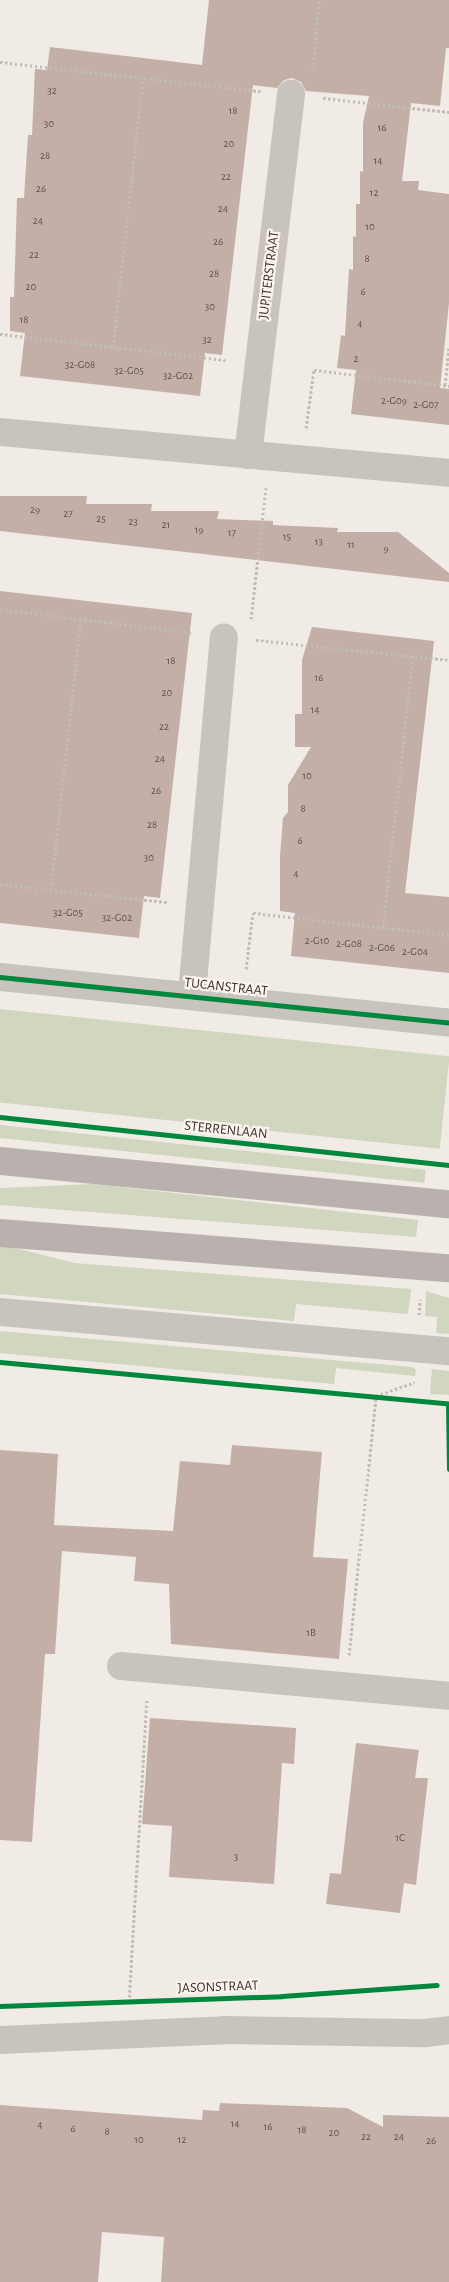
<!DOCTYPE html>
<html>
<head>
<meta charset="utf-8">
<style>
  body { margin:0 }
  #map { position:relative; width:449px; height:2282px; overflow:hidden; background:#f0ebe5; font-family:"Alegreya Sans",sans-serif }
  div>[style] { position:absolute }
  .green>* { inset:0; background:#d1d6bf; transform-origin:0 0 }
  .building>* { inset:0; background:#c3afa7 }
  .path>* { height:3px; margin-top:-1.5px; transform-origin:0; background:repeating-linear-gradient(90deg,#c2bbb6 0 2.5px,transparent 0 5px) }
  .minor>* { height:28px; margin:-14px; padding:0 14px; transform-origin:14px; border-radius:14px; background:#c9c3be }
  .major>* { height:28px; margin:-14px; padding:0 14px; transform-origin:14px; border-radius:14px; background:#b8b1ad }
  .cycleway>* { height:5px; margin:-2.5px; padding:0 2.5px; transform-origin:2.5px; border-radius:2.5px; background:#00873e }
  span { translate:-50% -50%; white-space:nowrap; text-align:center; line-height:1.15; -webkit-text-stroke:4.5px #fbf5ee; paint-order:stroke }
  .number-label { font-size:11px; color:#5d504a }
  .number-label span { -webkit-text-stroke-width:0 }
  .street-label { font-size:14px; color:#3b302b }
</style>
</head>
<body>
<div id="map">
  <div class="green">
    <i style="left:0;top:1009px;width:452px;height:93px;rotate:6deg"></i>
    <i style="left:0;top:1125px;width:428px;height:13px;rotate:6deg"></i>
    <i style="clip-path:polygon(93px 1184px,418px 1220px,416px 1237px,0 1205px,0 1188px)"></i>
    <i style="clip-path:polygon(0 1244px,74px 1263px,411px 1289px,408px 1314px,296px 1304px,294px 1321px,0 1294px)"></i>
    <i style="clip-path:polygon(426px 1291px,449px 1298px,449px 1334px,436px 1333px,437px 1317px,425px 1316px)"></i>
    <i style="clip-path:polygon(0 1331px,413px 1367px,416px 1370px,415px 1376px,336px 1368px,334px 1384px,0 1353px)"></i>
    <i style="clip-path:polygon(432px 1369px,449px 1371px,449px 1395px,430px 1394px)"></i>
  </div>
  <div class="building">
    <i style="clip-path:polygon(209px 0,449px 0,449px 48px,446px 48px,440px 106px,411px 103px,402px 181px,419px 181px,418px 190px,449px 194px,449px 303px,440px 388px,449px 389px,449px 425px,351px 414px,356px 370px,337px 368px,341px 335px,345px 336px,349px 269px,353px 270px,353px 236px,356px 237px,356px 204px,360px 204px,360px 171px,363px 172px,363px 123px,369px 96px,306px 91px,301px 82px,292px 78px,284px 80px,277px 88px,253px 85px,222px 355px,205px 353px,200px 396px,20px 376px,25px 333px,10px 331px,10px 297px,14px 297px,17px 198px,24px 198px,28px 135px,32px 135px,35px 69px,47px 70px,50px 47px,202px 65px)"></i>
    <i style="clip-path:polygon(0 496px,87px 496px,86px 504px,152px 504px,151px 511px,219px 511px,217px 519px,273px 521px,273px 525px,338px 528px,337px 532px,398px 532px,449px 573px,449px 582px,0 531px)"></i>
    <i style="clip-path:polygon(0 591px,192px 613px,160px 898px,144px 896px,139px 938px,0 923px)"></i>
    <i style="clip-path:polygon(312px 627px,434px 641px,405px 893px,449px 897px,449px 973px,291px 956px,295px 913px,280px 911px,280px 856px,283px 818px,288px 812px,288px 785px,311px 747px,295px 747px,295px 714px,302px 714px,302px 660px)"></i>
    <i style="clip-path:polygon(232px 1445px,322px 1452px,313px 1557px,348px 1559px,339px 1659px,171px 1644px,169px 1584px,134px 1581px,136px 1557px,62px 1551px,55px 1654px,45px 1654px,32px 1842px,0 1840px,0 1450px,58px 1454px,54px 1525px,173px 1531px,180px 1461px,230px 1465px)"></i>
    <i style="clip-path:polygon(150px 1718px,296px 1728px,294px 1764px,282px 1763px,274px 1884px,169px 1877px,172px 1826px,142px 1824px)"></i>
    <i style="clip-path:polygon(356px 1743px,419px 1750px,415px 1778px,428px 1778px,416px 1885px,404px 1883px,400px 1913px,326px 1904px,330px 1873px,341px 1874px)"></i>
    <i style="clip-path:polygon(220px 2103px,347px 2108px,383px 2127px,383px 2115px,449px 2117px,449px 2282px,161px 2282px,164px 2237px,102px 2232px,98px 2282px,0 2282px,0 2105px,202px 2120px,203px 2110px,219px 2111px)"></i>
  </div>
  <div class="path">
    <i style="left:0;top:62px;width:262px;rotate:6.4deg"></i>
    <i style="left:313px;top:69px;width:69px;rotate:-85deg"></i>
    <i style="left:323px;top:98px;width:127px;rotate:6.3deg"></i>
    <i style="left:0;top:334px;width:227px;rotate:6.6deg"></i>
    <i style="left:113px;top:347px;width:271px;rotate:-83.6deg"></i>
    <i style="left:445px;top:385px;width:37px;rotate:-84deg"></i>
    <i style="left:306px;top:428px;width:59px;rotate:-82.1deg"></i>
    <i style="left:314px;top:370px;width:136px;rotate:6.8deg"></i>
    <i style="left:0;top:609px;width:193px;rotate:7.1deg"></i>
    <i style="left:251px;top:619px;width:132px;rotate:-83.5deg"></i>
    <i style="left:256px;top:640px;width:194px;rotate:5.9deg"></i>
    <i style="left:0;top:884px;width:168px;rotate:6.2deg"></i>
    <i style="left:51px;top:890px;width:273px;rotate:-83.7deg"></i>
    <i style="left:383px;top:927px;width:272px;rotate:-83.7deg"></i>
    <i style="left:246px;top:969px;width:56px;rotate:-82.9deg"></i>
    <i style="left:253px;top:913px;width:197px;rotate:6.4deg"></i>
    <i style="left:419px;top:1315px;width:16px;rotate:-86deg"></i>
    <i style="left:349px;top:1655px;width:260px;rotate:-84deg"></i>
    <i style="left:376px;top:1396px;width:41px;rotate:-19.7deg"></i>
    <i style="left:129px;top:2002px;width:302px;rotate:-86.6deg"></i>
  </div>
  <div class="minor">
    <i style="left:0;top:432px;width:451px;rotate:5.2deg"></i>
    <i style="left:248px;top:455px;width:364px;rotate:-83.2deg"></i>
    <i style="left:0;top:977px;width:451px;rotate:5.8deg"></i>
    <i style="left:192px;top:994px;width:358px;rotate:-84.9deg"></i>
    <i style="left:0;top:1312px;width:451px;rotate:5deg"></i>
    <i style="left:121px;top:1666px;width:329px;rotate:5.2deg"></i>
    <i style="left:0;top:2040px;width:225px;rotate:-2.5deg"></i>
    <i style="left:225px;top:2030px;width:200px;rotate:0.9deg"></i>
    <i style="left:425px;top:2033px;width:24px;rotate:-7deg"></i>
  </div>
  <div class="major">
    <i style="left:0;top:1161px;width:451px;rotate:5.5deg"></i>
    <i style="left:0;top:1233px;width:450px;rotate:4.5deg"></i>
  </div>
  <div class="cycleway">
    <i style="left:0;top:977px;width:451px;rotate:5.8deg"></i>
    <i style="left:0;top:1117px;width:452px;rotate:6.1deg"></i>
    <i style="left:0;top:1362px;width:451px;rotate:5.3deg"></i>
    <i style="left:448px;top:1404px;width:65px;rotate:89.1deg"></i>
    <i style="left:0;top:2006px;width:282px;rotate:-2deg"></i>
    <i style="left:282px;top:1996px;width:155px;rotate:-4.1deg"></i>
  </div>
  <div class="number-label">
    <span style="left:52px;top:91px">32</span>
    <span style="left:233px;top:111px">18</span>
    <span style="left:49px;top:124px">30</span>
    <span style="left:382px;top:128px">16</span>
    <span style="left:229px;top:144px">20</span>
    <span style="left:45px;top:156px">28</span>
    <span style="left:378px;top:161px">14</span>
    <span style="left:226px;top:177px">22</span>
    <span style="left:41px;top:189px">26</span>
    <span style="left:374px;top:193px">12</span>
    <span style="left:223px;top:209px">24</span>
    <span style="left:38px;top:221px">24</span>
    <span style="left:370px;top:227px">10</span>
    <span style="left:218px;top:242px">26</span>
    <span style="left:34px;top:255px">22</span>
    <span style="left:367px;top:259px">8</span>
    <span style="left:214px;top:274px">28</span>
    <span style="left:31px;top:287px">20</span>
    <span style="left:363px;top:292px">6</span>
    <span style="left:210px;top:307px">30</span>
    <span style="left:24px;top:320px">18</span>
    <span style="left:360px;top:324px">4</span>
    <span style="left:207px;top:340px">32</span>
    <span style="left:356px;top:359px">2</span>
    <span style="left:80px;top:365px">32-G08</span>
    <span style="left:129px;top:371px">32-G05</span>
    <span style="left:178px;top:376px">32-G02</span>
    <span style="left:394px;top:401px">2-G09</span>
    <span style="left:426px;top:405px">2-G07</span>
    <span style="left:35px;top:510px">29</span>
    <span style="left:68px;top:514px">27</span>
    <span style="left:101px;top:519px">25</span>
    <span style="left:133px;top:522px">23</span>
    <span style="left:166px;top:525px">21</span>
    <span style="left:199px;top:530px">19</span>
    <span style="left:232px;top:533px">17</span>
    <span style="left:287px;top:537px">15</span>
    <span style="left:319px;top:542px">13</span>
    <span style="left:351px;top:545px">11</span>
    <span style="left:386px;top:549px">9</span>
    <span style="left:171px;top:661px">18</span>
    <span style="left:319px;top:678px">16</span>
    <span style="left:167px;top:693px">20</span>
    <span style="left:315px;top:710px">14</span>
    <span style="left:164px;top:727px">22</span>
    <span style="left:160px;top:759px">24</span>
    <span style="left:307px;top:776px">10</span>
    <span style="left:156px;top:791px">26</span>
    <span style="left:303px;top:809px">8</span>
    <span style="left:152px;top:825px">28</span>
    <span style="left:300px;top:841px">6</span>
    <span style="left:149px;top:858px">30</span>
    <span style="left:296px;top:874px">4</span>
    <span style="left:68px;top:913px">32-G05</span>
    <span style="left:117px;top:918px">32-G02</span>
    <span style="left:317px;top:941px">2-G10</span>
    <span style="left:349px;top:944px">2-G08</span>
    <span style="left:382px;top:948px">2-G06</span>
    <span style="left:415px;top:952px">2-G04</span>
    <span style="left:311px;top:1633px">1B</span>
    <span style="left:400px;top:1838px">1C</span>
    <span style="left:236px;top:1857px">3</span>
    <span style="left:235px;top:2124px">14</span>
    <span style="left:40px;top:2125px">4</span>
    <span style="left:268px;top:2127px">16</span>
    <span style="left:73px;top:2129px">6</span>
    <span style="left:302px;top:2130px">18</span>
    <span style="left:107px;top:2132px">8</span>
    <span style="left:334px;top:2133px">20</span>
    <span style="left:366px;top:2137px">22</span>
    <span style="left:399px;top:2137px">24</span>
    <span style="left:139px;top:2140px">10</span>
    <span style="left:182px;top:2140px">12</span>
    <span style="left:431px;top:2141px">26</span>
  </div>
  <div class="street-label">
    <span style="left:269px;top:275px;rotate:-83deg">JUPITERSTRAAT</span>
    <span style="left:226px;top:987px;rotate:6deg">TUCANSTRAAT</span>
    <span style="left:226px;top:1130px;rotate:6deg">STERRENLAAN</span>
    <span style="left:218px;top:1987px;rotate:-2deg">JASONSTRAAT</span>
  </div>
</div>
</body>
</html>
